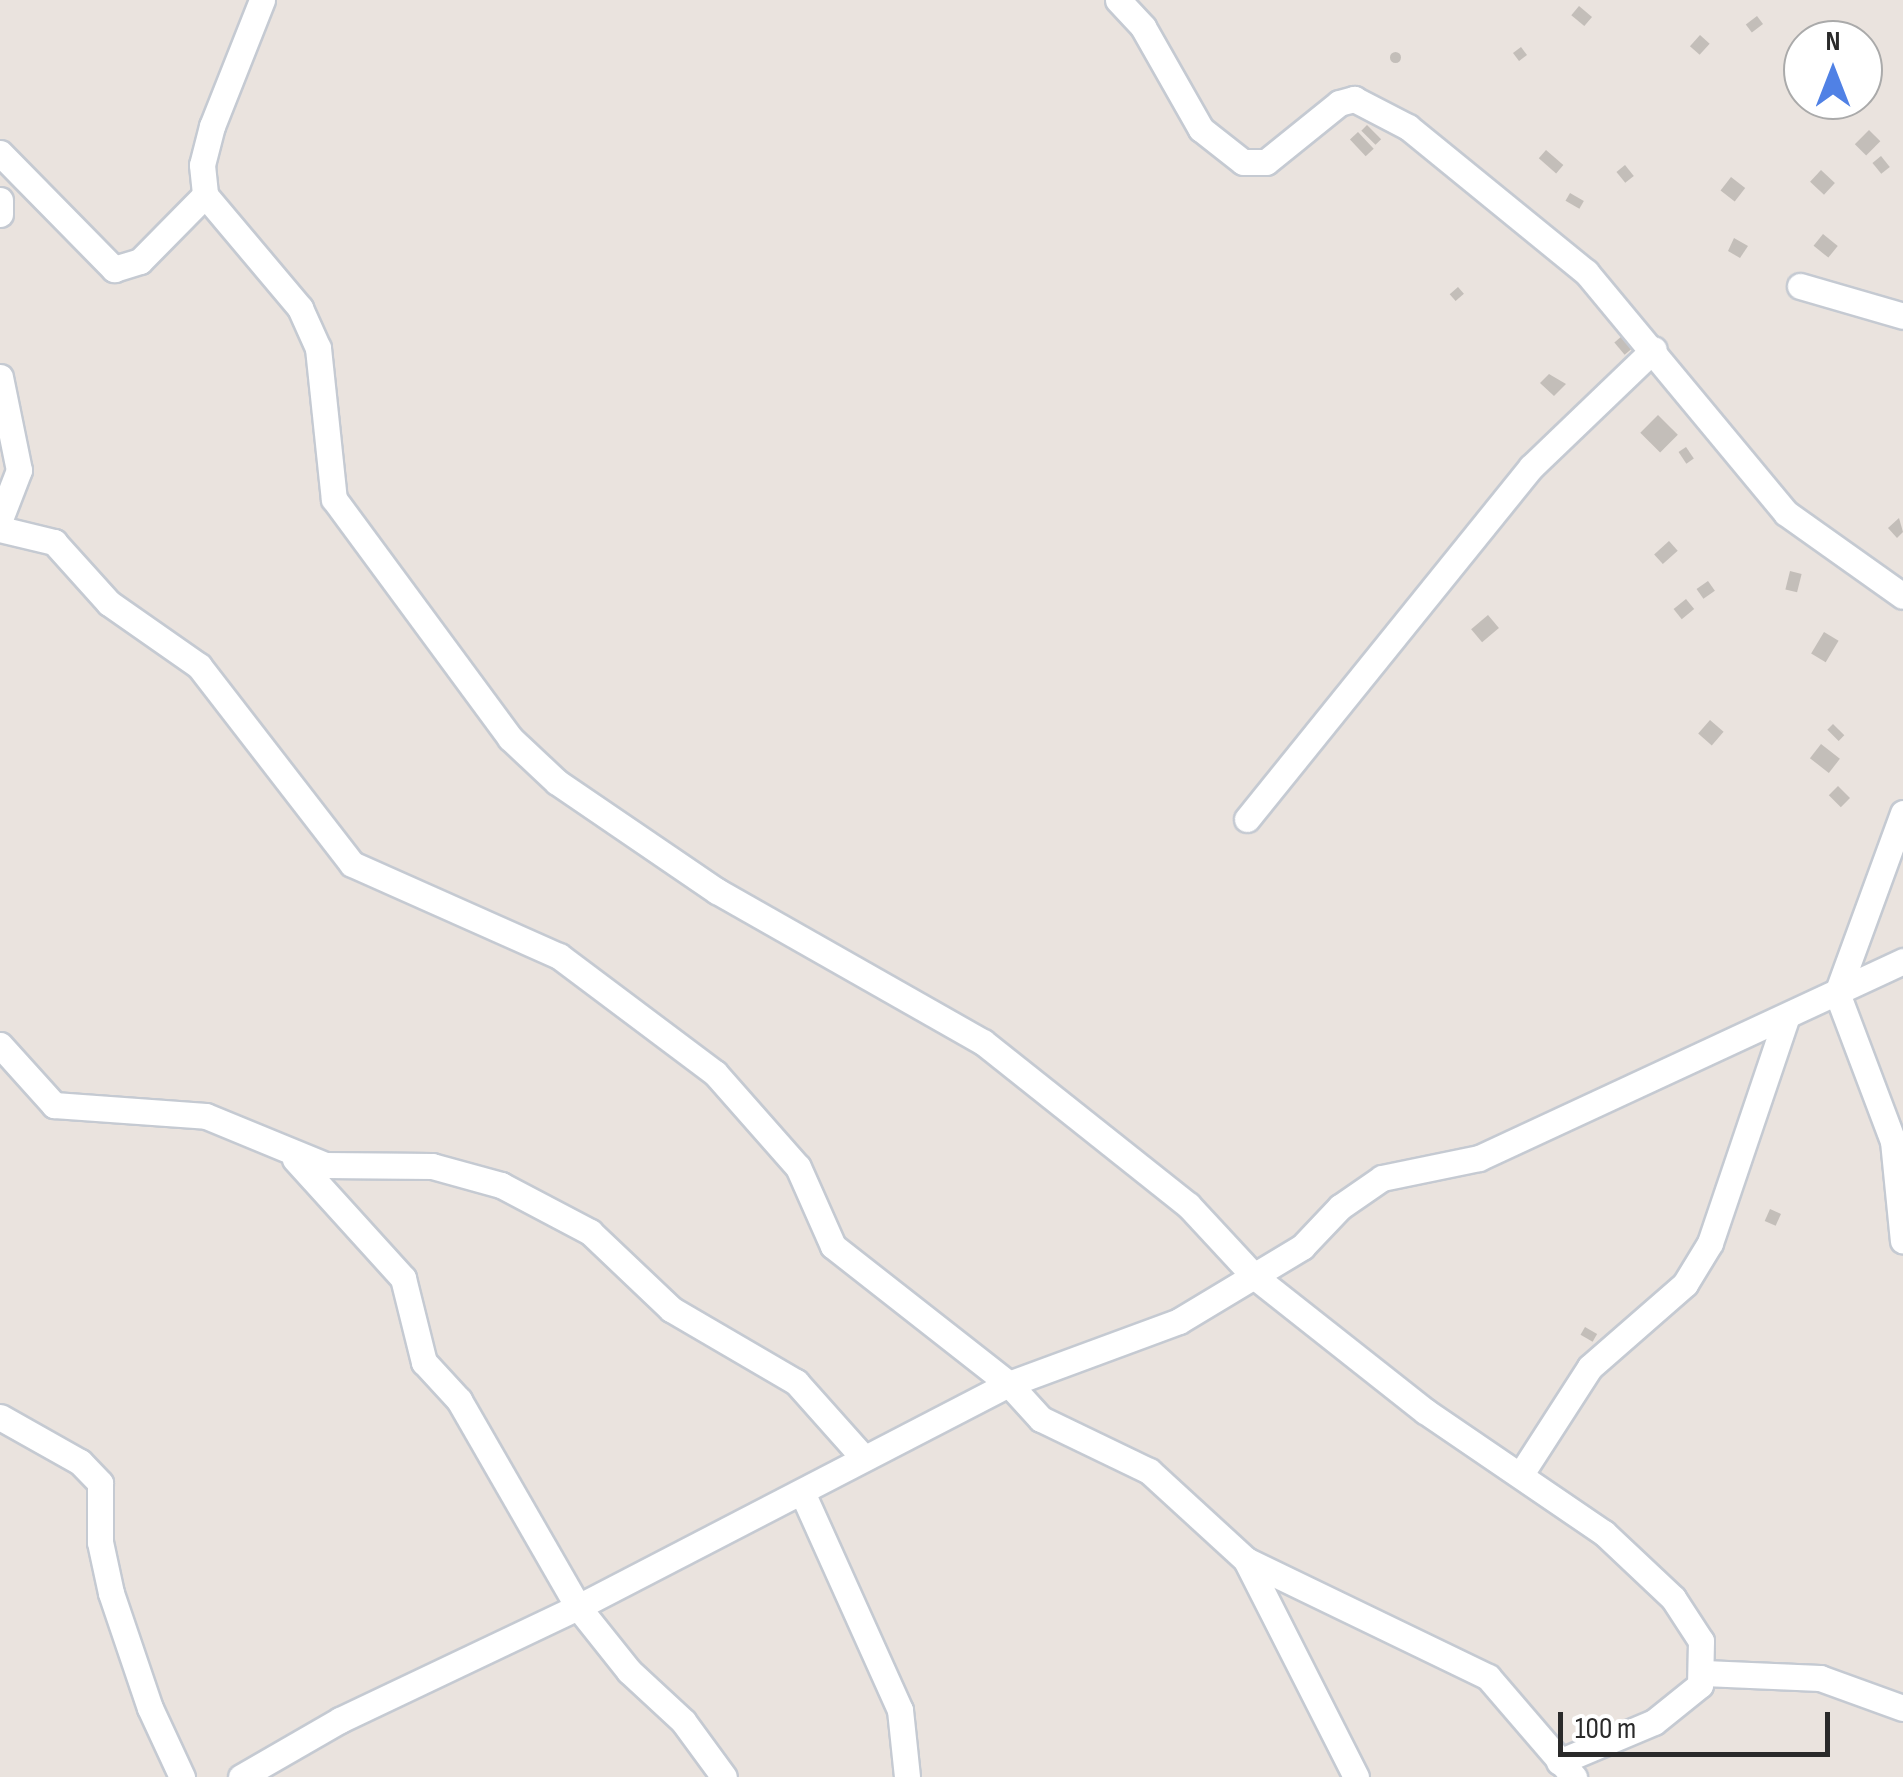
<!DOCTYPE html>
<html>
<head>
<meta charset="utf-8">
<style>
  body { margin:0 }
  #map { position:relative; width:1903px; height:1777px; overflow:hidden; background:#eae3de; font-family:"Sofia Sans Condensed",sans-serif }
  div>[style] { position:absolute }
  .building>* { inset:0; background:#c3beb9; transform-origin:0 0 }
  .round { border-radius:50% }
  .roads { filter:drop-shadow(2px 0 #c5cad2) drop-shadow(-2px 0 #c5cad2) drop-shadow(0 2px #c5cad2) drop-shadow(0 -2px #c5cad2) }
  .minor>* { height:25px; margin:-12.5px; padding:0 12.5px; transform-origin:12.5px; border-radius:12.5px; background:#fff }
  span { translate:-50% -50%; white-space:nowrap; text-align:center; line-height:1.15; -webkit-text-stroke:8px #fff; paint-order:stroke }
  .north { position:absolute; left:1783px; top:20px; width:100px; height:100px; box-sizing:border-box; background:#fff; border:2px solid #aaa; border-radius:50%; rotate:0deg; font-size:28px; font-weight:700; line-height:40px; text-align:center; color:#2a2a2a }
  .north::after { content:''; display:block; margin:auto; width:35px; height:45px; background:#5081e5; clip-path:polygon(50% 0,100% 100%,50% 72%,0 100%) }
  .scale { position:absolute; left:1558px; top:1712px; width:272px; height:45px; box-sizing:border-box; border:5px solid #2a2a2a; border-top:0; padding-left:12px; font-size:30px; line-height:35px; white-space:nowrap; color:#2a2a2a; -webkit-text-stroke:8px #fff; paint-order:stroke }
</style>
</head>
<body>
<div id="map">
  <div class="building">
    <i style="left:1579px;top:6px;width:17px;height:12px;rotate:40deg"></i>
    <i style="left:1757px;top:16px;width:10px;height:14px;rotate:53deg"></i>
    <i style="left:1700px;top:35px;width:13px;height:15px;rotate:42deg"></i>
    <i style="left:1521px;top:47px;width:10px;height:10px;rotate:53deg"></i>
    <i class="round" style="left:1389.5px;top:51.5px;width:11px;height:11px"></i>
    <i style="left:1367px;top:125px;width:20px;height:8px;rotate:45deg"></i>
    <i style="left:1869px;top:130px;width:16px;height:20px;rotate:45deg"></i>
    <i style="left:1358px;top:132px;width:23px;height:11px;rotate:47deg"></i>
    <i style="left:1546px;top:150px;width:23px;height:11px;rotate:41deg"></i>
    <i style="left:1881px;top:156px;width:14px;height:11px;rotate:51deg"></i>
    <i style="left:1625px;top:165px;width:14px;height:11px;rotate:51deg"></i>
    <i style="left:1821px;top:170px;width:19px;height:16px;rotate:43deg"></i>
    <i style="left:1731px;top:177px;width:18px;height:17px;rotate:38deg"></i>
    <i style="left:1570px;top:193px;width:16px;height:9px;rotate:30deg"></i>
    <i style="left:1823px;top:234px;width:19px;height:15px;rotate:39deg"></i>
    <i style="clip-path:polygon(1734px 238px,1748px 246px,1740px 258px,1728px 251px)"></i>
    <i style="left:1458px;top:287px;width:9px;height:11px;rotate:49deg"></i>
    <i style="left:1622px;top:336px;width:16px;height:10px;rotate:50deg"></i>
    <i style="clip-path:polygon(1549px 374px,1566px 384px,1554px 396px,1540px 383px)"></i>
    <i style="left:1658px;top:415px;width:28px;height:25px;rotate:45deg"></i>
    <i style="left:1686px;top:447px;width:14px;height:9px;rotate:56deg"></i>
    <i style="clip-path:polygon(1899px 518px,1903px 532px,1897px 538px,1888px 528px)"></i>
    <i style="left:1669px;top:541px;width:13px;height:20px;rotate:48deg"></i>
    <i style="left:1790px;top:571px;width:12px;height:19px;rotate:14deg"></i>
    <i style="left:1708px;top:581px;width:12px;height:14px;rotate:55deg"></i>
    <i style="left:1686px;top:599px;width:13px;height:16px;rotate:51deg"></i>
    <i style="left:1488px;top:615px;width:17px;height:22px;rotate:50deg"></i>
    <i style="left:1824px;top:632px;width:17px;height:25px;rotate:31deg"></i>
    <i style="left:1710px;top:720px;width:18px;height:18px;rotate:41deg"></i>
    <i style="left:1833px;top:724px;width:16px;height:8px;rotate:45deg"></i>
    <i style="left:1821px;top:744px;width:24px;height:18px;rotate:38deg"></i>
    <i style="left:1838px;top:786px;width:17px;height:13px;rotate:45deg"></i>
    <i style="left:1770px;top:1209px;width:12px;height:13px;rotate:24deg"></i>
    <i style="left:1585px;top:1327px;width:14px;height:9px;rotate:30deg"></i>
  </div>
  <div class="roads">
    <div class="minor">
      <i style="left:262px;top:0;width:136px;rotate:111.6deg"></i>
      <i style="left:212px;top:126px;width:40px;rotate:104.4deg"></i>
      <i style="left:202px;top:165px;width:30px;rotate:84deg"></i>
      <i style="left:205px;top:195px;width:148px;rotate:49.9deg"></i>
      <i style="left:300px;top:308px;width:44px;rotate:65.8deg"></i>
      <i style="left:318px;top:348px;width:152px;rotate:84deg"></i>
      <i style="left:334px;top:499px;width:297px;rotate:53.6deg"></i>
      <i style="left:510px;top:738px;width:64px;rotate:43.1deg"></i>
      <i style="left:557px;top:782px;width:194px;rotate:34.3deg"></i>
      <i style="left:717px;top:891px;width:306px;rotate:29.6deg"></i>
      <i style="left:983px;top:1042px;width:262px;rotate:38.5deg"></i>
      <i style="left:1188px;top:1205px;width:97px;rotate:47.1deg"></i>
      <i style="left:1254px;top:1276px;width:218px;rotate:38.3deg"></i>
      <i style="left:1425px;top:1411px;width:217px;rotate:34.3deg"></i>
      <i style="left:1604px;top:1533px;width:95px;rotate:43.3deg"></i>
      <i style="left:1673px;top:1598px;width:51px;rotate:56.9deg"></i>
      <i style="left:1701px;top:1641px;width:44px;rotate:91.3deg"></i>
      <i style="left:1700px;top:1685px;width:59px;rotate:141.2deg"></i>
      <i style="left:1654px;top:1722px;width:103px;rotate:157.2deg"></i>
      <i style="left:1118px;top:0;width:37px;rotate:47deg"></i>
      <i style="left:1143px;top:27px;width:117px;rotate:60.4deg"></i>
      <i style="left:1201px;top:129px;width:53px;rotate:38.2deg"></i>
      <i style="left:1243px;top:162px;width:23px"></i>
      <i style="left:1266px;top:162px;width:94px;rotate:-38.9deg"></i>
      <i style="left:1339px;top:103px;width:16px;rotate:-15deg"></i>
      <i style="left:1354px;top:99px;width:61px;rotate:27.4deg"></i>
      <i style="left:1408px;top:127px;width:230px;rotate:39.2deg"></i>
      <i style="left:1586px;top:272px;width:313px;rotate:50.3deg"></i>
      <i style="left:1786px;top:513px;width:143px;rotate:35.4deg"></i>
      <i style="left:0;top:153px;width:163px;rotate:45.5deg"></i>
      <i style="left:114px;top:269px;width:27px;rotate:-17deg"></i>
      <i style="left:140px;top:261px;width:93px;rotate:-45.4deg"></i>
      <i style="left:0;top:200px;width:14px;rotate:90deg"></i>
      <i style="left:1800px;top:286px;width:107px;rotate:16.2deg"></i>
      <i style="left:0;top:377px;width:95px;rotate:78.5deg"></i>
      <i style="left:19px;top:470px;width:53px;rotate:111.2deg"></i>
      <i style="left:0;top:529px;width:56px;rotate:13.5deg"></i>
      <i style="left:54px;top:542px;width:82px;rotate:48deg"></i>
      <i style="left:109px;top:603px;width:110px;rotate:35deg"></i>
      <i style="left:199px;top:666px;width:250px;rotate:52.3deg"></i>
      <i style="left:352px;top:864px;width:227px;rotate:24deg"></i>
      <i style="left:559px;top:956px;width:195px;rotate:36.9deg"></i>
      <i style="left:715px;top:1073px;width:125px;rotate:48.6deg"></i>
      <i style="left:798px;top:1167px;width:86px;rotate:66.1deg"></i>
      <i style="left:833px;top:1246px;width:224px;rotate:38.1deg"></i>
      <i style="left:1009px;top:1384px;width:47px;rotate:47.6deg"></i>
      <i style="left:1041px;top:1419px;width:120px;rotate:25.7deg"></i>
      <i style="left:1149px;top:1471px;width:132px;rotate:42.5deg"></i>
      <i style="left:1246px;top:1560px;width:269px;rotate:25.8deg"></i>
      <i style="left:1488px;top:1677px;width:132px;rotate:49.3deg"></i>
      <i style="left:1903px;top:813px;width:192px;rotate:110.1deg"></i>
      <i style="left:1837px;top:993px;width:158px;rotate:69.3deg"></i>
      <i style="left:1893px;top:1141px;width:100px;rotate:84.3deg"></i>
      <i style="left:1247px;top:819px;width:452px;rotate:-51.1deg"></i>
      <i style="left:1531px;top:467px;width:170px;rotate:-43.8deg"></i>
      <i style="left:0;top:1045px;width:81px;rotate:48deg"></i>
      <i style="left:54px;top:1105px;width:152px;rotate:4.1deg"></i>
      <i style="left:206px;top:1116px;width:129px;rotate:22.4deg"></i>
      <i style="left:325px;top:1165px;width:107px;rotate:0.5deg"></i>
      <i style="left:432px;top:1166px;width:72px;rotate:15.4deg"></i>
      <i style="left:501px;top:1185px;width:101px;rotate:27.8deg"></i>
      <i style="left:590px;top:1232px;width:112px;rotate:43.5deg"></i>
      <i style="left:671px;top:1309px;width:145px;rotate:30.3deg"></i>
      <i style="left:796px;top:1382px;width:99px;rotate:48.3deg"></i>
      <i style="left:295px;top:1159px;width:161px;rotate:47.8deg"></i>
      <i style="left:403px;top:1278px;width:87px;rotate:76deg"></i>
      <i style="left:424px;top:1362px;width:52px;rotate:47.4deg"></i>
      <i style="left:459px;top:1400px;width:239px;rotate:60.1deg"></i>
      <i style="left:578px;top:1607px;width:82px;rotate:51.4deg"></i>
      <i style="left:629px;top:1671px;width:74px;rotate:42.8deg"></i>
      <i style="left:683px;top:1721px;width:69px;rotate:53.8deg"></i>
      <i style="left:0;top:1417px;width:92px;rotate:29.4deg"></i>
      <i style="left:80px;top:1462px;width:29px;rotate:46deg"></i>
      <i style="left:100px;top:1483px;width:59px;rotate:90deg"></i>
      <i style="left:100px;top:1542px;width:52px;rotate:77.8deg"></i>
      <i style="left:111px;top:1593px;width:121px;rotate:71.3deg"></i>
      <i style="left:150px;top:1708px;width:76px;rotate:65.1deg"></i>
      <i style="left:1521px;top:1474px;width:127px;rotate:-57.2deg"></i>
      <i style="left:1590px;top:1367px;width:126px;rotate:-41.1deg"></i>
      <i style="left:1685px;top:1284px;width:48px;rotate:-58.6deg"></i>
      <i style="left:1710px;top:1243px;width:237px;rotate:-71.3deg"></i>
      <i style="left:802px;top:1492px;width:239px;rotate:65.8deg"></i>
      <i style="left:900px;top:1710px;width:67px;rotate:84deg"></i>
      <i style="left:1246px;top:1560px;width:243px;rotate:63.1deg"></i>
      <i style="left:1704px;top:1673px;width:116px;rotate:2.5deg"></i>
      <i style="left:1820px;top:1678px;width:88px;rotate:19.9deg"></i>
      <i style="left:241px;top:1777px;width:114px;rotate:-29.9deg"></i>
      <i style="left:340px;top:1720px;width:263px;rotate:-25.4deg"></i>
      <i style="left:578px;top:1607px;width:485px;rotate:-27.4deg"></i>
      <i style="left:1009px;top:1384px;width:181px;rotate:-20.3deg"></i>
      <i style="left:1179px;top:1321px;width:144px;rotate:-31deg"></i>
      <i style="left:1302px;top:1247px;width:55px;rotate:-46.5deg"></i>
      <i style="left:1340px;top:1207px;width:51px;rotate:-34.6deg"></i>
      <i style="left:1382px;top:1178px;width:99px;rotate:-11.7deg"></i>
      <i style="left:1479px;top:1158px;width:468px;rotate:-24.9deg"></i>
    </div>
  </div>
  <div class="north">N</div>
  <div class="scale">100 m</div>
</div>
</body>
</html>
